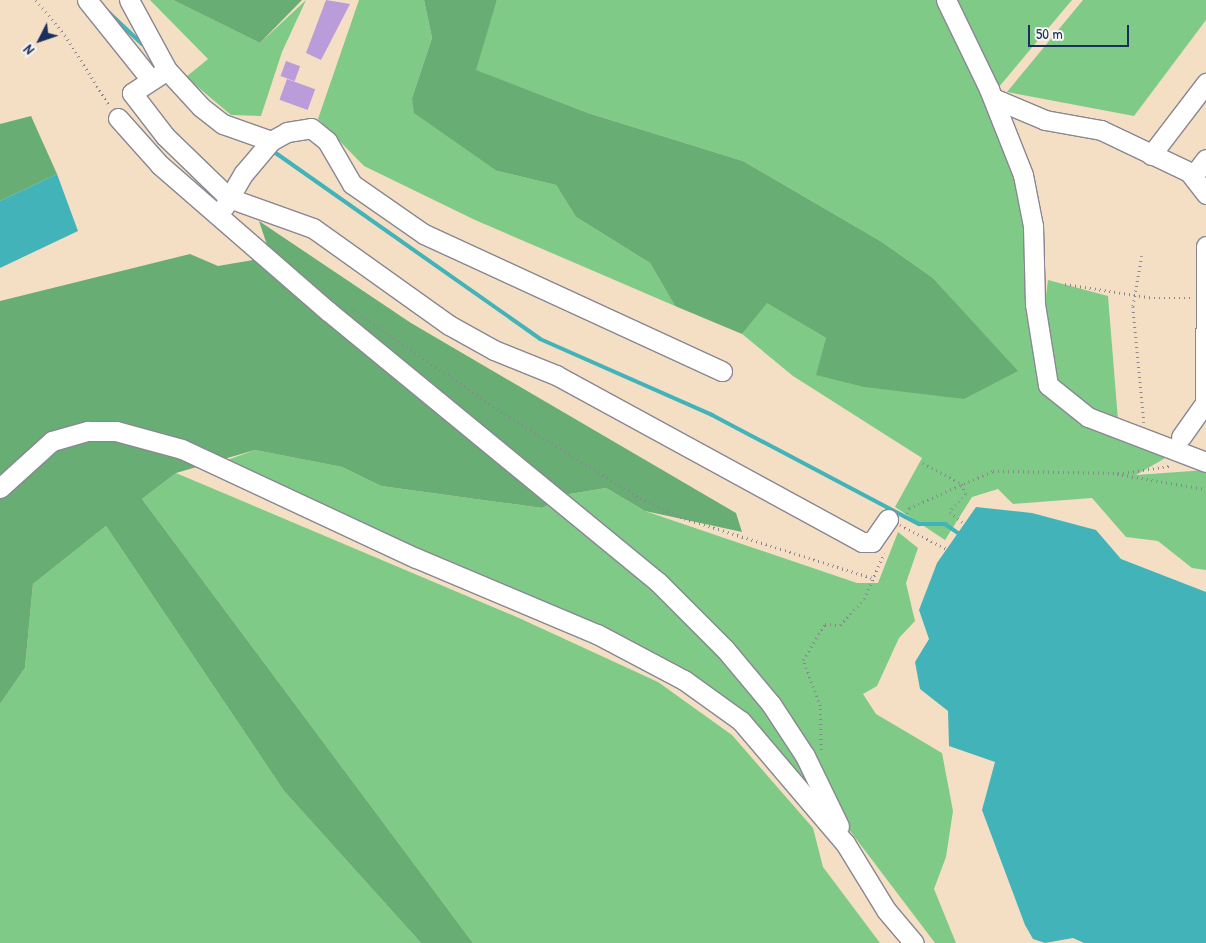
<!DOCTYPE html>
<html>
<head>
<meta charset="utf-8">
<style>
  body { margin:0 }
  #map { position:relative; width:1206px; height:943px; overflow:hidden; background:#f4dfc5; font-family:"Patrick Hand",sans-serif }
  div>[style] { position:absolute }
  .green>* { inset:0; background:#80ca87 }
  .forest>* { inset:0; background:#68ae74 }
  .water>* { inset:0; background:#42b3b9 }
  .stream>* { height:4px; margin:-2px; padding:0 2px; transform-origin:2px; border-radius:2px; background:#42b3b9 }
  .building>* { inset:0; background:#b99cd9; transform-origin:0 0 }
  .path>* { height:2.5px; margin-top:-1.25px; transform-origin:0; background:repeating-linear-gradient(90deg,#888792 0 1px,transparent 0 5px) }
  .roads { filter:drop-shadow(1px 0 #888792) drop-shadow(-1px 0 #888792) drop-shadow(0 1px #888792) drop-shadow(0 -1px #888792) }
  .minor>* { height:19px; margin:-9.5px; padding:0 9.5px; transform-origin:9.5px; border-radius:9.5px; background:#fff }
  span { translate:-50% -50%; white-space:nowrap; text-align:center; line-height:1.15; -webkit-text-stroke:4px #f6f6f2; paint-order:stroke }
  .north { position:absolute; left:15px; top:15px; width:50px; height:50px; -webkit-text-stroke:4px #f6f6f2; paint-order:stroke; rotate:229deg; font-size:14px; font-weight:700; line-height:20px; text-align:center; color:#1b2f5e }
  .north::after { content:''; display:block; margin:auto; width:18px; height:22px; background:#1b2f5e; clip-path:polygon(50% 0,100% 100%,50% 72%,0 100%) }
  .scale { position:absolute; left:1028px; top:25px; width:101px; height:22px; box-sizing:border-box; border:2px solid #1b2f5e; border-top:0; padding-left:6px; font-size:15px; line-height:18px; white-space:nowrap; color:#1b2f5e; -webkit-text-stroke:4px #f6f6f2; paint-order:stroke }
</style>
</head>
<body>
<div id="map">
  <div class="green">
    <i style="clip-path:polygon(150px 0,173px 0,260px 43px,306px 0,282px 52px,261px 116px,231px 115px,186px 77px,208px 59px)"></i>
    <i style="clip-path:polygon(359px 0,424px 0,432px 38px,412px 98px,497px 171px,556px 185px,576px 217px,650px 263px,675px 306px,475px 220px,364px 166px,318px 119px)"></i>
    <i style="clip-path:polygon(497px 0,940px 0,989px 104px,1020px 195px,1046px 391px,1167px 457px,1136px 475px,1206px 470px,1206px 570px,1192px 568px,1158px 541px,1126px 537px,1092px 498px,1013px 504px,998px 489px,972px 497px,945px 540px,895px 507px,922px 458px,793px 376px,742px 334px,766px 302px,826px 338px,1017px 371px,933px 278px,882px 242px,743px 161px,588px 113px,475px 70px)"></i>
    <i style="clip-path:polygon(958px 0,1072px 0,998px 88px)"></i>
    <i style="clip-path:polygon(1083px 0,1206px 0,1206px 20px,1134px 116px,1007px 92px)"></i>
    <i style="clip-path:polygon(1048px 280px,1108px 296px,1118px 420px,1067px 396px,1054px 373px,1045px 304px)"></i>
    <i style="clip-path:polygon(255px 450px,342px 467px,381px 486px,542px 508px,570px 494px,606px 488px,645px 511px,857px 583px,878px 583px,898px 532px,918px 548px,906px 583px,915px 621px,899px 638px,877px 686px,863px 694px,876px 714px,942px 753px,953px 811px,946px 857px,934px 889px,956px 943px,935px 943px,841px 819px,749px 720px,682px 668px,593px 624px,412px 550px,227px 460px)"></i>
    <i style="clip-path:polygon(176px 473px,519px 618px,658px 682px,732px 735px,813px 828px,823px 867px,880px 943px,473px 943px,142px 499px)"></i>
    <i style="clip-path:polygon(106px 526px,284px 791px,421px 943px,0 943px,0 704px,25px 668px,33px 584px)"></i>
  </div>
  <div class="forest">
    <i style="clip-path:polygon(173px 0,302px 0,260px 43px)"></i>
    <i style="clip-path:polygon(424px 0,497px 0,476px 70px,588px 113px,743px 161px,882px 242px,933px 278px,1018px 371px,964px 399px,864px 387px,816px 375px,826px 338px,767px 303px,742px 334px,675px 306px,650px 263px,576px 217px,556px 185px,497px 171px,414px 113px,412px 98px,432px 38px)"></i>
    <i style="clip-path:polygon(31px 116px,57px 174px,0 201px,0 124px)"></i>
    <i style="clip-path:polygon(259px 221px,411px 323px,736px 513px,742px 532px,645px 511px,606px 488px,570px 494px,542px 508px,381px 486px,342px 467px,255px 450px,176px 473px,142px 499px,473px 943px,421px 943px,284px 791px,106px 526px,33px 584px,25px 668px,0 704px,0 301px,190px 254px,218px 266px,271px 257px)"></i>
  </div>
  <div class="water">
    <i style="clip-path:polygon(57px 174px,78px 231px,0 268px,0 201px)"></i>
    <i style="clip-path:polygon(976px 507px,1032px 513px,1096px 530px,1121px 559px,1206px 592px,1206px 943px,1084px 943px,1073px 938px,1045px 943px,1033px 939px,1025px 925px,982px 810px,995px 762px,949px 746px,948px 711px,920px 689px,915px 662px,929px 639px,919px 610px,937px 563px)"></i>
  </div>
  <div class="stream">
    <i style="left:105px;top:9px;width:51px;rotate:43.4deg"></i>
    <i style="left:270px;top:149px;width:330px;rotate:35.1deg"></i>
    <i style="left:540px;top:339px;width:188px;rotate:23.8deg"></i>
    <i style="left:712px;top:415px;width:234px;rotate:27.8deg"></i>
    <i style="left:919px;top:524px;width:26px"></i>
    <i style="left:945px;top:524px;width:16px;rotate:35deg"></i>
  </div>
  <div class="building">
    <i style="clip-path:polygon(326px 0,350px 4px,321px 60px,306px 53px)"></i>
    <i style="left:286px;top:61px;width:15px;height:16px;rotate:20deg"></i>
    <i style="left:287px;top:79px;width:30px;height:22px;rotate:20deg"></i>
  </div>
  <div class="path">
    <i style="left:36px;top:0;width:45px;rotate:50.4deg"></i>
    <i style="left:65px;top:35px;width:83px;rotate:57.8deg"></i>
    <i style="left:1142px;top:256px;width:52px;rotate:100deg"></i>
    <i style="left:1133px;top:307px;width:116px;rotate:84.5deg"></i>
    <i style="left:1065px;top:284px;width:90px;rotate:8.9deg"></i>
    <i style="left:1154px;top:298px;width:38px"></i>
    <i style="left:353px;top:310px;width:184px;rotate:34.4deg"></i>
    <i style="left:505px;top:414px;width:159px;rotate:31.9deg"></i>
    <i style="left:640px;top:498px;width:44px;rotate:25.4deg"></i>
    <i style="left:680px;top:517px;width:201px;rotate:17.6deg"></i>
    <i style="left:923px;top:463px;width:44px;rotate:28.3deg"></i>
    <i style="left:962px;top:484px;width:11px;rotate:68deg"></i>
    <i style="left:966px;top:494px;width:24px;rotate:132deg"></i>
    <i style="left:950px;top:512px;width:18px;rotate:38deg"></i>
    <i style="left:1117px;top:474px;width:90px;rotate:9.6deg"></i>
    <i style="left:904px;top:518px;width:11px;rotate:-63deg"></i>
    <i style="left:909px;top:508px;width:92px;rotate:-23.8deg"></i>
    <i style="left:993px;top:471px;width:130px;rotate:0.9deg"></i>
    <i style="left:1123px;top:473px;width:47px;rotate:-8.7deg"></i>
    <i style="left:900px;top:525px;width:53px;rotate:27.1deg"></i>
    <i style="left:821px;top:750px;width:44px;rotate:-91.3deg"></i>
    <i style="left:820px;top:706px;width:49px;rotate:-110.3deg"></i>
    <i style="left:803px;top:660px;width:42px;rotate:-58.6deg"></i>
    <i style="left:825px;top:624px;width:15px;rotate:4deg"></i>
    <i style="left:840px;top:625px;width:35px;rotate:-47deg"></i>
    <i style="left:864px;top:599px;width:50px;rotate:-66.5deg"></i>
  </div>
  <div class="roads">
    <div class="minor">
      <i style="left:87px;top:0;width:102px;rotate:51.3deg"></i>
      <i style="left:129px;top:0;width:80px;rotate:61.5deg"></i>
      <i style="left:167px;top:70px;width:42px;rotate:146.7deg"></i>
      <i style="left:132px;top:93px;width:54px;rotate:52.5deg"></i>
      <i style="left:165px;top:136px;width:89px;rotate:44.1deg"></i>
      <i style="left:229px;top:198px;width:89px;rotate:19.7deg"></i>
      <i style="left:313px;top:228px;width:167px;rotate:35.5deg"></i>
      <i style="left:449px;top:325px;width:51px;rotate:29.1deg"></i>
      <i style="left:494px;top:350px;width:67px;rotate:22deg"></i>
      <i style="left:556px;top:375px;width:349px;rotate:28.6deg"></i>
      <i style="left:862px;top:542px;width:10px"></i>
      <i style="left:872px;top:542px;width:28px;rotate:-55deg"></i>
      <i style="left:946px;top:0;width:99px;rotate:64.2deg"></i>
      <i style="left:989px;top:89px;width:92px;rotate:68.4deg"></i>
      <i style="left:1023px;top:175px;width:52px;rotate:78.9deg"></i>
      <i style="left:1033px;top:226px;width:78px;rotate:88.5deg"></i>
      <i style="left:1035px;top:304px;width:82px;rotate:80.9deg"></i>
      <i style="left:1048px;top:385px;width:51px;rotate:38.7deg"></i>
      <i style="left:1088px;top:417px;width:126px;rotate:20.9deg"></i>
      <i style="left:167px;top:70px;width:50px;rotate:47.4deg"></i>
      <i style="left:201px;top:107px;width:28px;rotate:38deg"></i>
      <i style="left:223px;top:124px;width:51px;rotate:19.5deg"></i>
      <i style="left:993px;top:98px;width:56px;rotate:22.9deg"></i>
      <i style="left:1045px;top:120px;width:57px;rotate:10.1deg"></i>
      <i style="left:1101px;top:130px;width:98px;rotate:25.5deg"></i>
      <i style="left:1189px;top:172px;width:28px;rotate:52deg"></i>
      <i style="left:118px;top:118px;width:63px;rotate:48.2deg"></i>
      <i style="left:160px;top:165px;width:223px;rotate:41deg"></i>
      <i style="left:328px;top:311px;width:427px;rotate:39.4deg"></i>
      <i style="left:658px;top:582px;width:95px;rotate:45deg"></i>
      <i style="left:725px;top:649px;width:72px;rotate:50.1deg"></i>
      <i style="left:771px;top:704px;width:62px;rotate:56.8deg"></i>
      <i style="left:805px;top:756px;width:78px;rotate:64.1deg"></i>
      <i style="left:1151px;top:155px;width:91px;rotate:-52.6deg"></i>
      <i style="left:1193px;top:176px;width:21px;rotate:-53deg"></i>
      <i style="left:224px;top:207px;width:39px;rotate:-60deg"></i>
      <i style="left:244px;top:173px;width:42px;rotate:-49.8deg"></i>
      <i style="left:271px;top:141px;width:18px;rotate:-29deg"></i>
      <i style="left:287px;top:132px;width:24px;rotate:-9deg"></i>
      <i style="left:311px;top:128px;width:21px;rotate:39deg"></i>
      <i style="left:327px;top:141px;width:50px;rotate:59.8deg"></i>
      <i style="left:352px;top:184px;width:88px;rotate:34.8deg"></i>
      <i style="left:424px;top:234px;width:328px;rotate:24.7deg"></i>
      <i style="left:1181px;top:437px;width:42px;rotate:-54.8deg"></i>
      <i style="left:1205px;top:403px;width:157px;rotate:-89.6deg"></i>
      <i style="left:0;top:488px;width:70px;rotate:-42.1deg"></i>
      <i style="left:52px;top:441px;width:37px;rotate:-16deg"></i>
      <i style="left:88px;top:431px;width:28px"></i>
      <i style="left:116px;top:431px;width:68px;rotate:15.3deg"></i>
      <i style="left:182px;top:449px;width:258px;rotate:25deg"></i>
      <i style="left:416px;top:558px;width:196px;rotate:22.8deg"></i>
      <i style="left:597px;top:634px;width:98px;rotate:27.9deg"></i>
      <i style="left:684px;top:680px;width:70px;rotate:35.7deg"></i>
      <i style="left:741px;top:721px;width:160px;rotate:49.6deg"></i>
      <i style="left:845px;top:843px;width:79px;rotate:58.5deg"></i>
      <i style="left:886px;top:910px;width:43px;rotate:49.7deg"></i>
    </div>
  </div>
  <div class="north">N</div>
  <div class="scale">50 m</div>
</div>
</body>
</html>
